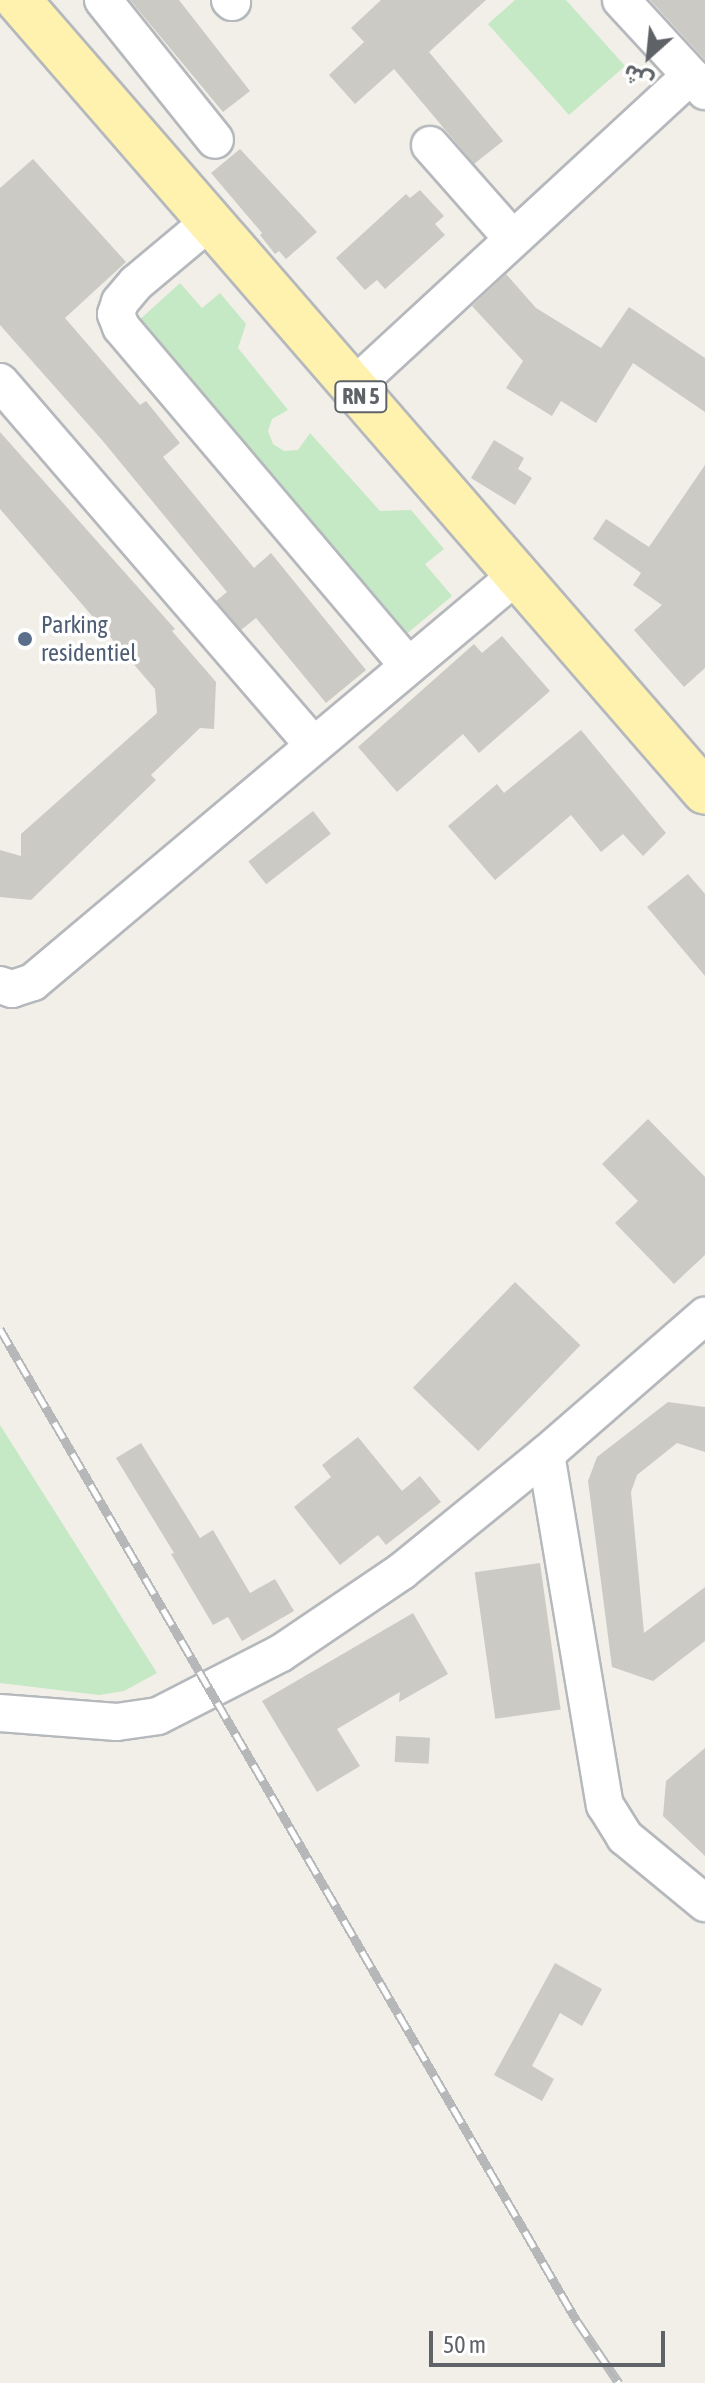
<!DOCTYPE html>
<html>
<head>
<meta charset="utf-8">
<style>
  body { margin:0 }
  #map { position:relative; width:705px; height:2383px; overflow:hidden; background:#f1efe8; font-family:"Asap Condensed","Noto Sans Arabic",sans-serif }
  div>[style] { position:absolute }
  .green>* { inset:0; background:#c5e8c5 }
  .building>* { inset:0; background:#cccac5; transform-origin:0 0 }
  .roads { filter:drop-shadow(2px 0 #b5b8bc) drop-shadow(-2px 0 #b5b8bc) drop-shadow(0 2px #b5b8bc) drop-shadow(0 -2px #b5b8bc) }
  .minor>* { height:36px; margin:-18px; padding:0 18px; transform-origin:18px; border-radius:18px; background:#fff }
  .major>* { height:44px; margin:-22px; padding:0 22px; transform-origin:22px; border-radius:22px; background:#fff2af }
  .rail>* { height:9px; margin-top:-4.5px; transform-origin:0; background:repeating-linear-gradient(90deg,#fff 0 18px,#b6b7b8 0 36px); box-sizing:border-box; border-block:2px solid #b6b7b8 }
  .dots>* { width:22px; height:22px; translate:-50% -50%; box-sizing:border-box; border:4px solid #fff; border-radius:50% }
  span { translate:-50% -50%; white-space:nowrap; text-align:center; line-height:1.15; -webkit-text-stroke:7px #fff; paint-order:stroke }
  .shield-label span { padding:2px 6px; background:#fff; border:2px solid; border-radius:6px; -webkit-text-stroke-width:0 }
  .shield-label { font-size:22px; color:#5f6368; font-weight:700 }
  .service-label { font-size:24px; color:#4e5e75 }
  .left { translate:0 -50%; text-align:left }
  .north { position:absolute; left:609px; top:16px; width:80px; height:80px; -webkit-text-stroke:6px #fff; paint-order:stroke; rotate:207deg; font-size:22px; font-weight:700; line-height:32px; text-align:center; color:#5f6368 }
  .north::after { content:''; display:block; margin:auto; width:28px; height:36px; background:#5f6368; clip-path:polygon(50% 0,100% 100%,50% 72%,0 100%) }
  .scale { position:absolute; left:429px; top:2331px; width:236px; height:36px; box-sizing:border-box; border:4px solid #5f6368; border-top:0; padding-left:10px; font-size:24px; line-height:28px; white-space:nowrap; color:#5f6368; -webkit-text-stroke:6px #fff; paint-order:stroke }
</style>
</head>
<body>
<div id="map">
  <div class="green">
    <i style="clip-path:polygon(515px 0,566px 0,625px 66px,569px 115px,488px 24px)"></i>
    <i style="clip-path:polygon(180px 283px,202px 308px,220px 293px,246px 324px,238px 348px,288px 410px,272px 419px,268px 431px,273px 444px,284px 451px,298px 450px,310px 433px,380px 511px,411px 510px,444px 549px,425px 564px,452px 596px,404px 636px,156px 339px,149px 339px,136px 323px)"></i>
    <i style="clip-path:polygon(0 1425px,157px 1673px,124px 1691px,99px 1695px,0 1683px)"></i>
  </div>
  <div class="building">
    <i style="clip-path:polygon(130px 0,179px 0,250px 91px,223px 112px)"></i>
    <i style="clip-path:polygon(381px 0,486px 0,429px 52px,503px 141px,474px 164px,394px 69px,355px 104px,329px 75px,364px 42px,351px 28px)"></i>
    <i style="clip-path:polygon(650px 0,705px 0,705px 60px)"></i>
    <i style="clip-path:polygon(240px 149px,317px 232px,286px 259px,279px 251px,275px 254px,260px 235px,262px 233px,211px 173px)"></i>
    <i style="clip-path:polygon(33px 159px,126px 262px,65px 318px,140px 405px,146px 401px,180px 443px,163px 457px,254px 568px,271px 553px,366px 670px,326px 703px,256px 618px,241px 630px,216px 601px,227px 592px,102px 440px,0 325px,0 188px)"></i>
    <i style="clip-path:polygon(420px 190px,444px 216px,435px 224px,445px 235px,385px 289px,377px 280px,365px 290px,336px 258px,406px 194px,410px 198px)"></i>
    <i style="clip-path:polygon(506px 274px,536px 308px,601px 348px,629px 307px,705px 358px,705px 412px,633px 363px,596px 423px,561px 401px,552px 416px,506px 388px,523px 361px,472px 306px)"></i>
    <i style="clip-path:polygon(0 432px,175px 629px,172px 631px,216px 682px,214px 729px,200px 728px,151px 775px,156px 780px,31px 900px,0 897px,0 850px,21px 856px,21px 834px,157px 713px,155px 689px,0 509px)"></i>
    <i style="clip-path:polygon(494px 440px,524px 458px,518px 469px,532px 478px,515px 505px,471px 478px)"></i>
    <i style="clip-path:polygon(705px 465px,705px 668px,684px 687px,634px 630px,662px 605px,633px 585px,641px 573px,593px 539px,606px 519px,649px 547px)"></i>
    <i style="clip-path:polygon(502px 636px,550px 691px,479px 753px,463px 734px,397px 792px,358px 747px,474px 644px,482px 653px)"></i>
    <i style="clip-path:polygon(581px 730px,666px 833px,643px 856px,623px 834px,601px 852px,571px 815px,495px 880px,448px 826px,497px 784px,504px 793px)"></i>
    <i style="left:313px;top:811px;width:29px;height:82px;rotate:52deg"></i>
    <i style="clip-path:polygon(688px 874px,705px 894px,705px 976px,647px 907px)"></i>
    <i style="clip-path:polygon(648px 1119px,705px 1177px,705px 1255px,674px 1284px,615px 1223px,638px 1201px,602px 1164px)"></i>
    <i style="left:515px;top:1282px;width:91px;height:147px;rotate:44deg"></i>
    <i style="clip-path:polygon(668px 1402px,705px 1407px,705px 1452px,677px 1443px,637px 1475px,631px 1492px,644px 1633px,705px 1587px,705px 1641px,653px 1681px,612px 1667px,588px 1481px,597px 1457px)"></i>
    <i style="clip-path:polygon(358px 1437px,402px 1491px,420px 1476px,441px 1502px,386px 1545px,378px 1535px,340px 1565px,294px 1507px,331px 1477px,322px 1465px)"></i>
    <i style="clip-path:polygon(141px 1443px,200px 1538px,213px 1530px,250px 1593px,275px 1579px,294px 1611px,242px 1641px,228px 1617px,213px 1625px,171px 1554px,174px 1553px,116px 1458px)"></i>
    <i style="left:540px;top:1563px;width:148px;height:66px;rotate:82deg"></i>
    <i style="clip-path:polygon(413px 1613px,448px 1674px,399px 1702px,400px 1692px,337px 1729px,360px 1766px,317px 1792px,262px 1701px)"></i>
    <i style="left:396px;top:1736px;width:34px;height:26px;rotate:3deg"></i>
    <i style="clip-path:polygon(705px 1748px,705px 1856px,663px 1816px,666px 1781px)"></i>
    <i style="clip-path:polygon(555px 1963px,602px 1989px,582px 2026px,560px 2013px,532px 2066px,554px 2079px,542px 2101px,494px 2075px)"></i>
  </div>
  <div class="roads">
    <div class="minor">
      <i style="left:103px;top:0;width:179px;rotate:51.3deg"></i>
      <i style="left:230px;top:0;width:3px;rotate:45deg"></i>
      <i style="left:621px;top:0;width:124px;rotate:47.3deg"></i>
      <i style="left:430px;top:145px;width:125px;rotate:48.6deg"></i>
      <i style="left:209px;top:222px;width:95px;rotate:140.1deg"></i>
      <i style="left:136px;top:283px;width:25px;rotate:130deg"></i>
      <i style="left:120px;top:302px;width:13px;rotate:108deg"></i>
      <i style="left:116px;top:314px;width:14px;rotate:69deg"></i>
      <i style="left:121px;top:327px;width:444px;rotate:49.7deg"></i>
      <i style="left:0;top:382px;width:478px;rotate:49.2deg"></i>
      <i style="left:353px;top:387px;width:459px;rotate:-42.7deg"></i>
      <i style="left:0;top:985px;width:13px;rotate:18deg"></i>
      <i style="left:12px;top:989px;width:22px;rotate:-18deg"></i>
      <i style="left:33px;top:982px;width:632px;rotate:-40.06deg"></i>
      <i style="left:546px;top:1454px;width:356px;rotate:80.5deg"></i>
      <i style="left:605px;top:1805px;width:38px;rotate:58deg"></i>
      <i style="left:625px;top:1837px;width:104px;rotate:39.5deg"></i>
      <i style="left:0;top:1713px;width:117px;rotate:4.4deg"></i>
      <i style="left:117px;top:1722px;width:41px;rotate:-8.3deg"></i>
      <i style="left:158px;top:1716px;width:138px;rotate:-27.1deg"></i>
      <i style="left:281px;top:1653px;width:146px;rotate:-34.1deg"></i>
      <i style="left:402px;top:1571px;width:186px;rotate:-39.1deg"></i>
      <i style="left:546px;top:1454px;width:211px;rotate:-41deg"></i>
    </div>
    <div class="major">
      <i style="left:18px;top:0;width:1048px;rotate:49.06deg"></i>
    </div>
  </div>
  <div class="rail">
    <i style="left:0;top:1329px;width:1148px;rotate:59.82deg"></i>
    <i style="left:577px;top:2321px;width:75px;rotate:55.9deg"></i>
  </div>
  <div class="dots">
    <i style="left:25px;top:639px;background:#5c6f8a"></i>
  </div>
  <div class="shield-label">
    <span style="left:361px;top:397px">RN 5</span>
  </div>
  <div class="service-label">
    <span class="left" style="left:41px;top:639px">Parking<br>residentiel</span>
  </div>
  <div class="north">ش</div>
  <div class="scale">50 m</div>
</div>
</body>
</html>
